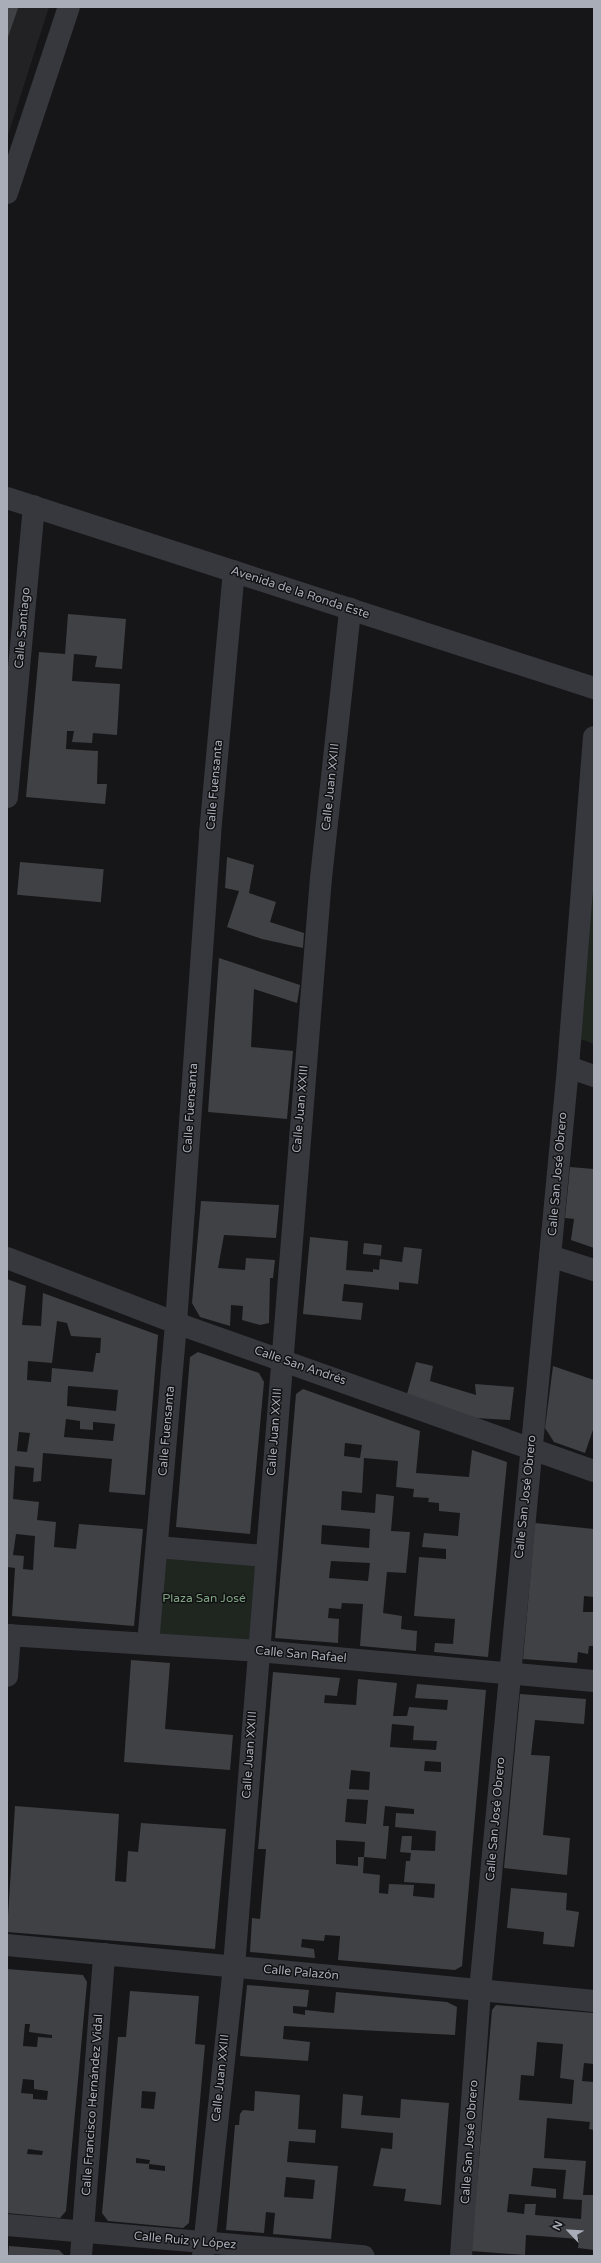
<!DOCTYPE html>
<html>
<head>
<meta charset="utf-8">
<style>
  body { margin:0 }
  #map { position:relative; width:601px; height:2263px; overflow:hidden; background:#161618; font-family:"Varela Round",sans-serif }
  div>[style] { position:absolute }
  .built>* { inset:0; background:#222225 }
  .green>* { inset:0; background:#1e261f; transform-origin:0 0 }
  .building>* { inset:0; background:#404145; transform-origin:0 0 }
  .minor>* { height:22px; margin:-11px; padding:0 11px; transform-origin:11px; border-radius:11px; background:#37383d }
  span { translate:-50% -50%; white-space:nowrap; text-align:center; line-height:1.15; -webkit-text-stroke:3px #111113; paint-order:stroke }
  .street-label { font-size:12px; color:#a8adb8 }
  .park-label { font-size:12px; color:#7fa381 }
  .frame { position:absolute; inset:0; border:8px solid #a8adb8; pointer-events:none }
  .north { position:absolute; left:549px; top:2211px; width:40px; height:40px; -webkit-text-stroke:3px #111113; paint-order:stroke; rotate:295deg; font-size:11px; font-weight:700; line-height:16px; text-align:center; color:#a8adb8 }
  .north::after { content:''; display:block; margin:auto; width:14px; height:18px; background:#a8adb8; clip-path:polygon(50% 0,100% 100%,50% 72%,0 100%) }
</style>
</head>
<body>
<div id="map">
  <div class="built">
    <i style="clip-path:polygon(7px 7px,49px 7px,7px 138px)"></i>
  </div>
  <div class="green">
    <i style="clip-path:polygon(594px 870px,594px 1044px,580px 1039px)"></i>
    <i style="left:157px;top:1547px;width:108px;height:97px;rotate:5deg"></i>
  </div>
  <div class="building">
    <i style="clip-path:polygon(7px 7px,18px 8px,7px 40px)"></i>
    <i style="clip-path:polygon(68px 614px,126px 619px,122px 669px,95px 667px,97px 656px,74px 654px,72px 681px,120px 684px,117px 735px,93px 733px,92px 743px,72px 742px,74px 731px,67px 731px,66px 749px,98px 751px,97px 784px,107px 784px,105px 804px,26px 797px,39px 652px,65px 654px)"></i>
    <i style="clip-path:polygon(227px 857px,254px 865px,249px 893px,276px 902px,270px 922px,304px 933px,303px 948px,262px 939px,227px 927px,239px 891px,225px 888px)"></i>
    <i style="left:20px;top:862px;width:84px;height:33px;rotate:5deg"></i>
    <i style="clip-path:polygon(219px 958px,300px 985px,297px 1003px,254px 989px,251px 1047px,293px 1051px,287px 1119px,208px 1112px)"></i>
    <i style="clip-path:polygon(570px 1167px,594px 1169px,594px 1248px,571px 1240px,574px 1219px,565px 1218px)"></i>
    <i style="clip-path:polygon(201px 1201px,279px 1205px,276px 1238px,224px 1235px,218px 1268px,245px 1270px,246px 1258px,275px 1260px,273px 1278px,270px 1278px,269px 1323px,260px 1325px,242px 1320px,243px 1306px,231px 1305px,230px 1326px,200px 1317px,192px 1303px)"></i>
    <i style="clip-path:polygon(310px 1237px,348px 1241px,346px 1270px,373px 1272px,373px 1269px,379px 1270px,380px 1259px,402px 1262px,404px 1247px,422px 1249px,418px 1284px,399px 1282px,399px 1290px,344px 1284px,342px 1301px,363px 1303px,361px 1320px,303px 1314px)"></i>
    <i style="left:364px;top:1243px;width:18px;height:11px;rotate:6deg"></i>
    <i style="clip-path:polygon(evenodd,7px 1279px,26px 1286px,22px 1325px,41px 1326px,43px 1293px,158px 1335px,145px 1495px,109px 1492px,112px 1459px,43px 1453px,41px 1481px,33px 1482px,34px 1468px,15px 1466px,13px 1499px,39px 1502px,37px 1520px,56px 1522px,54px 1547px,76px 1549px,79px 1524px,143px 1529px,134px 1626px,12px 1616px,15px 1568px,7px 1567px,7px 1279px,57px 1321px,67px 1323px,71px 1336px,101px 1338px,100px 1353px,96px 1353px,93px 1372px,52px 1368px,51px 1382px,27px 1380px,28px 1361px,52px 1363px,57px 1321px,7px 1279px,68px 1386px,118px 1390px,116px 1411px,67px 1406px,68px 1386px,7px 1279px,66px 1419px,80px 1421px,80px 1429px,93px 1430px,93px 1422px,115px 1424px,113px 1441px,64px 1437px,66px 1419px,7px 1279px,19px 1432px,30px 1433px,27px 1452px,17px 1451px,19px 1432px,7px 1279px,16px 1534px,35px 1536px,33px 1570px,23px 1569px,24px 1556px,13px 1555px,16px 1534px)"></i>
    <i style="clip-path:polygon(198px 1352px,259px 1373px,264px 1382px,250px 1534px,176px 1527px,190px 1357px)"></i>
    <i style="clip-path:polygon(416px 1362px,433px 1366px,430px 1381px,476px 1395px,475px 1384px,514px 1387px,510px 1420px,475px 1418px,407px 1394px)"></i>
    <i style="clip-path:polygon(553px 1366px,594px 1380px,594px 1427px,585px 1453px,554px 1442px,545px 1428px)"></i>
    <i style="clip-path:polygon(evenodd,303px 1389px,420px 1431px,416px 1473px,469px 1477px,472px 1450px,507px 1462px,488px 1657px,434px 1652px,435px 1643px,453px 1644px,455px 1619px,414px 1616px,419px 1557px,446px 1559px,446px 1549px,422px 1547px,424px 1533px,458px 1536px,460px 1513px,439px 1511px,439px 1503px,428px 1502px,429px 1498px,413px 1497px,414px 1489px,396px 1487px,398px 1461px,364px 1458px,362px 1493px,342px 1491px,341px 1510px,375px 1513px,376px 1494px,394px 1496px,391px 1531px,410px 1532px,406px 1573px,387px 1572px,383px 1613px,402px 1616px,401px 1629px,417px 1631px,416px 1651px,360px 1646px,363px 1604px,342px 1603px,341px 1609px,329px 1608px,328px 1618px,339px 1619px,338px 1643px,275px 1638px,296px 1394px,303px 1389px,345px 1443px,362px 1445px,360px 1458px,344px 1456px,345px 1443px,303px 1389px,322px 1525px,370px 1529px,369px 1548px,321px 1544px,322px 1525px,303px 1389px,331px 1561px,370px 1563px,368px 1581px,329px 1578px,331px 1561px)"></i>
    <i style="clip-path:polygon(535px 1523px,594px 1529px,594px 1597px,584px 1596px,583px 1612px,594px 1612px,594px 1646px,589px 1646px,588px 1654px,578px 1652px,577px 1663px,523px 1659px)"></i>
    <i style="clip-path:polygon(131px 1660px,170px 1663px,165px 1729px,233px 1735px,230px 1770px,124px 1762px)"></i>
    <i style="clip-path:polygon(evenodd,273px 1672px,340px 1678px,337px 1696px,325px 1695px,324px 1703px,356px 1705px,358px 1679px,397px 1683px,393px 1716px,407px 1716px,409px 1707px,447px 1710px,448px 1700px,415px 1698px,417px 1684px,486px 1690px,462px 1966px,455px 1970px,338px 1960px,340px 1936px,325px 1935px,324px 1941px,302px 1939px,301px 1947px,314px 1949px,315px 1958px,250px 1952px,252px 1918px,260px 1919px,266px 1849px,258px 1849px,273px 1672px,392px 1724px,414px 1726px,413px 1740px,437px 1741px,436px 1750px,390px 1747px,392px 1724px,273px 1672px,425px 1761px,441px 1762px,441px 1772px,424px 1771px,425px 1761px,273px 1672px,351px 1770px,370px 1772px,369px 1790px,349px 1789px,351px 1770px,273px 1672px,347px 1799px,368px 1800px,366px 1824px,345px 1822px,347px 1799px,273px 1672px,385px 1806px,414px 1809px,414px 1814px,396px 1813px,395px 1827px,436px 1831px,435px 1851px,411px 1850px,412px 1836px,402px 1836px,400px 1852px,411px 1853px,410px 1861px,406px 1861px,404px 1882px,435px 1884px,434px 1898px,413px 1896px,414px 1885px,389px 1884px,388px 1894px,379px 1893px,380px 1875px,363px 1873px,364px 1857px,386px 1859px,389px 1826px,383px 1826px,385px 1806px,273px 1672px,336px 1840px,365px 1842px,364px 1857px,358px 1857px,358px 1866px,336px 1864px,336px 1840px)"></i>
    <i style="clip-path:polygon(520px 1694px,586px 1699px,584px 1724px,535px 1720px,531px 1755px,550px 1756px,543px 1835px,570px 1838px,567px 1875px,504px 1868px)"></i>
    <i style="clip-path:polygon(15px 1806px,119px 1814px,115px 1881px,126px 1882px,128px 1851px,138px 1852px,141px 1823px,226px 1829px,215px 1949px,7px 1932px)"></i>
    <i style="clip-path:polygon(511px 1888px,567px 1893px,566px 1910px,579px 1912px,574px 1947px,543px 1944px,544px 1932px,507px 1928px)"></i>
    <i style="clip-path:polygon(evenodd,7px 1969px,83px 1975px,87px 1982px,66px 2211px,60px 2218px,7px 2213px,7px 1969px,25px 2024px,30px 2024px,29px 2032px,52px 2035px,52px 2038px,38px 2037px,37px 2047px,23px 2046px,25px 2024px,7px 1969px,23px 2079px,34px 2080px,34px 2089px,48px 2091px,47px 2100px,33px 2099px,33px 2094px,21px 2093px,23px 2079px,7px 1969px,28px 2149px,43px 2151px,42px 2155px,27px 2154px,28px 2149px)"></i>
    <i style="clip-path:polygon(247px 1985px,309px 1990px,307px 2007px,293px 2006px,293px 2013px,305px 2015px,305px 2010px,334px 2013px,336px 1992px,447px 2002px,457px 2007px,455px 2035px,284px 2026px,283px 2039px,310px 2042px,308px 2061px,240px 2056px)"></i>
    <i style="clip-path:polygon(evenodd,130px 1991px,199px 1996px,195px 2044px,205px 2045px,189px 2223px,183px 2228px,108px 2221px,102px 2213px,118px 2037px,126px 2037px,130px 1991px,142px 2091px,156px 2092px,154px 2109px,141px 2108px,142px 2091px,130px 1991px,136px 2158px,150px 2160px,149px 2164px,136px 2163px,136px 2158px,130px 1991px,149px 2164px,165px 2166px,165px 2171px,149px 2169px,149px 2164px)"></i>
    <i style="clip-path:polygon(evenodd,496px 2005px,594px 2013px,594px 2064px,584px 2063px,582px 2081px,594px 2082px,594px 2130px,589px 2129px,590px 2122px,547px 2118px,544px 2158px,586px 2161px,583px 2195px,594px 2195px,594px 2250px,578px 2248px,579px 2239px,526px 2235px,525px 2255px,471px 2251px,492px 2010px,496px 2005px,537px 2042px,563px 2044px,560px 2078px,574px 2080px,572px 2104px,519px 2100px,521px 2075px,534px 2076px,537px 2042px,496px 2005px,533px 2168px,566px 2170px,563px 2199px,582px 2200px,581px 2219px,535px 2215px,536px 2204px,525px 2204px,524px 2214px,507px 2212px,509px 2194px,556px 2198px,556px 2189px,531px 2186px,533px 2168px)"></i>
    <i style="clip-path:polygon(evenodd,255px 2091px,300px 2095px,298px 2129px,316px 2130px,315px 2143px,289px 2141px,287px 2162px,338px 2166px,331px 2239px,273px 2234px,275px 2213px,266px 2212px,264px 2233px,226px 2230px,235px 2125px,239px 2125px,240px 2114px,243px 2110px,254px 2111px,255px 2091px,286px 2177px,315px 2180px,313px 2199px,284px 2197px,286px 2177px)"></i>
    <i style="clip-path:polygon(343px 2094px,363px 2096px,361px 2115px,400px 2118px,401px 2099px,449px 2103px,441px 2205px,404px 2201px,406px 2189px,373px 2186px,381px 2148px,392px 2149px,393px 2133px,341px 2128px)"></i>
    <i style="clip-path:polygon(9px 2246px,59px 2250px,65px 2256px,8px 2256px)"></i>
  </div>
  <div class="minor">
    <i style="left:7px;top:193px;width:196px;rotate:-71.6deg"></i>
    <i style="left:7px;top:498px;width:617px;rotate:17.94deg"></i>
    <i style="left:7px;top:797px;width:292px;rotate:-84.7deg"></i>
    <i style="left:568px;top:1067px;width:28px;rotate:19deg"></i>
    <i style="left:550px;top:1256px;width:46px;rotate:17.7deg"></i>
    <i style="left:7px;top:1258px;width:181px;rotate:21deg"></i>
    <i style="left:176px;top:1323px;width:443px;rotate:19.5deg"></i>
    <i style="left:157px;top:1547px;width:108px;rotate:4.8deg"></i>
    <i style="left:7px;top:1635px;width:252px;rotate:3.6deg"></i>
    <i style="left:258px;top:1651px;width:337px;rotate:5.1deg"></i>
    <i style="left:148px;top:1644px;width:322px;rotate:-85deg"></i>
    <i style="left:176px;top:1323px;width:490px;rotate:-86deg"></i>
    <i style="left:210px;top:834px;width:264px;rotate:-84.8deg"></i>
    <i style="left:7px;top:1676px;width:41px;rotate:-85.8deg"></i>
    <i style="left:7px;top:1945px;width:590px;rotate:5.45deg"></i>
    <i style="left:7px;top:2225px;width:358px;rotate:5deg"></i>
    <i style="left:81px;top:2256px;width:303px;rotate:-85.6deg"></i>
    <i style="left:203px;top:2256px;width:292px;rotate:-83.9deg"></i>
    <i style="left:234px;top:1966px;width:1091px;rotate:-85.43deg"></i>
    <i style="left:321px;top:878px;width:271px;rotate:-83.8deg"></i>
    <i style="left:461px;top:2256px;width:267px;rotate:-85.9deg"></i>
    <i style="left:480px;top:1990px;width:927px;rotate:-84.55deg"></i>
    <i style="left:568px;top:1067px;width:331px;rotate:-85.5deg"></i>
  </div>
  <div class="street-label">
    <span style="left:300px;top:593px;rotate:18deg">Avenida de la Ronda Este</span>
    <span style="left:23px;top:628px;rotate:-85deg">Calle Santiago</span>
    <span style="left:215px;top:785px;rotate:-85deg">Calle Fuensanta</span>
    <span style="left:331px;top:787px;rotate:-84deg">Calle Juan XXIII</span>
    <span style="left:191px;top:1108px;rotate:-86deg">Calle Fuensanta</span>
    <span style="left:301px;top:1109px;rotate:-85deg">Calle Juan XXIII</span>
    <span style="left:558px;top:1174px;rotate:-85deg">Calle San José Obrero</span>
    <span style="left:300px;top:1366px;rotate:19deg">Calle San Andrés</span>
    <span style="left:167px;top:1431px;rotate:-85deg">Calle Fuensanta</span>
    <span style="left:275px;top:1432px;rotate:-86deg">Calle Juan XXIII</span>
    <span style="left:526px;top:1497px;rotate:-84deg">Calle San José Obrero</span>
    <span style="left:301px;top:1655px;rotate:5deg">Calle San Rafael</span>
    <span style="left:250px;top:1755px;rotate:-86deg">Calle Juan XXIII</span>
    <span style="left:496px;top:1819px;rotate:-85deg">Calle San José Obrero</span>
    <span style="left:301px;top:1973px;rotate:5deg">Calle Palazón</span>
    <span style="left:221px;top:2078px;rotate:-84deg">Calle Juan XXIII</span>
    <span style="left:93px;top:2105px;rotate:-86deg">Calle Francisco Hernández Vidal</span>
    <span style="left:470px;top:2142px;rotate:-86deg">Calle San José Obrero</span>
    <span style="left:185px;top:2241px;rotate:5deg">Calle Ruiz y López</span>
  </div>
  <div class="park-label">
    <span style="left:204px;top:1599px">Plaza San José</span>
  </div>
  <div class="frame"></div>
  <div class="north">N</div>
</div>
</body>
</html>
